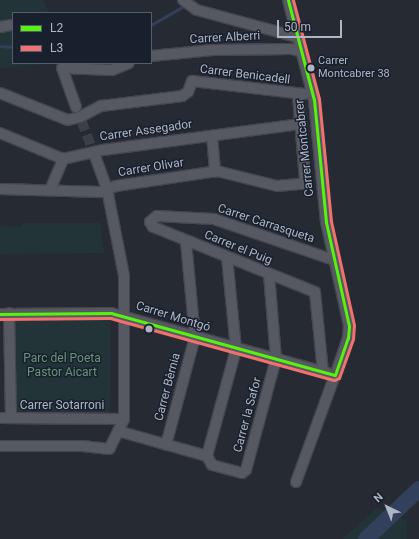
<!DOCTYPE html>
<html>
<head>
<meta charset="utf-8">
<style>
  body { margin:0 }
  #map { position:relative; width:419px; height:539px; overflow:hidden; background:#262a32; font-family:Roboto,sans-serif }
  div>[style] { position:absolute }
  .green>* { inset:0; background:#233438 }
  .stream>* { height:2.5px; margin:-1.25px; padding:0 1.25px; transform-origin:1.25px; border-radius:1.25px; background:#33405c }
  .river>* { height:16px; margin:-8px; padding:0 8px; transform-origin:8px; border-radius:8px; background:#33405c }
  .street-tunnel>* { height:10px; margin-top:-5px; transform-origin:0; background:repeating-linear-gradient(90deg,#3a3f48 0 10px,transparent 0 15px) }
  .roads { filter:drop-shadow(1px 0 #44464d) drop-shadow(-1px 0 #44464d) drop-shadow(0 1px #44464d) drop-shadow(0 -1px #44464d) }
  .street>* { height:10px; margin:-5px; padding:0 5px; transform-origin:5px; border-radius:5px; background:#565961 }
  .bus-1>* { height:3px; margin:-1.5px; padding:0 1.5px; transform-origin:1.5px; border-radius:1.5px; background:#57f20d }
  .bus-2>* { height:3px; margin:-1.5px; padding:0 1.5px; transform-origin:1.5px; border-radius:1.5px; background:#f27070 }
  .dots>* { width:11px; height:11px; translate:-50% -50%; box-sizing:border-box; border:2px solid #19202d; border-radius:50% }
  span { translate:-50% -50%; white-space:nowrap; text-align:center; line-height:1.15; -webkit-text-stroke:3px #19202d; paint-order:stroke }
  .bus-label { font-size:11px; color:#aeb5c5 }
  .left { translate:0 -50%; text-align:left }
  .street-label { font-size:12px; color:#aeb5c5 }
  .park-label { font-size:12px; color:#669675 }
  .legend { position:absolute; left:12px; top:12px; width:140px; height:52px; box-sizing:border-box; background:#19202d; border:1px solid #555c6a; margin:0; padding:5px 7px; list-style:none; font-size:12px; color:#aeb5c5 }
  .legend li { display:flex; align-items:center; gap:8px; height:20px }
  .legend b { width:20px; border:1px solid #555c6a }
  .north { position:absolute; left:367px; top:487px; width:40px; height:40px; -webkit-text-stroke:3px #19202d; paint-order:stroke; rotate:317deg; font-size:11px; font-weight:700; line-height:16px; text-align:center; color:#aeb5c5 }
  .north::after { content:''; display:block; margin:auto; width:14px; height:18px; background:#aeb5c5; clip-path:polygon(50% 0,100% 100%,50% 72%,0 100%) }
  .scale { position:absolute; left:277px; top:20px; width:65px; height:18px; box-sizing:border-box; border:2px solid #aeb5c5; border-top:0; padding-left:5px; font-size:12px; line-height:14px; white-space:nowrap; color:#aeb5c5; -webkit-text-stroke:3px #19202d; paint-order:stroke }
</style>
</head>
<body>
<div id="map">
  <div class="green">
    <i style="clip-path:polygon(0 0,43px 0,49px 13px,13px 13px,13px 63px,55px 63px,0 68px)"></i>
    <i style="clip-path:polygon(22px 223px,100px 223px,104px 253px,0 254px,0 226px,21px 227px)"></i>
    <i style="clip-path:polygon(107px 317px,110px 320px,110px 412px,105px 414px,17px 415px,15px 412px,13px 320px)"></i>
    <i style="clip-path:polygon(377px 508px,407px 521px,407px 539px,342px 539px)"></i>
  </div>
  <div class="stream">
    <i style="left:151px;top:25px;width:39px;rotate:-30deg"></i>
    <i style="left:0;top:46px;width:13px;rotate:4deg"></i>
  </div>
  <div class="river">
    <i style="left:366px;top:539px;width:73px;rotate:-43.3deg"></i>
  </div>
  <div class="street-tunnel">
    <i style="left:76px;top:107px;width:53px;rotate:68.8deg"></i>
  </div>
  <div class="roads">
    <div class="street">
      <i style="left:183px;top:0;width:17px;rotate:36deg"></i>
      <i style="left:197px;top:10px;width:104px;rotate:15.1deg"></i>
      <i style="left:288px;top:0;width:103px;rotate:75.4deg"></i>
      <i style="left:314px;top:100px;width:123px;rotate:84.4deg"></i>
      <i style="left:326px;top:222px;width:107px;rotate:77.5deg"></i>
      <i style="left:349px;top:326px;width:12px;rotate:95deg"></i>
      <i style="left:348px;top:338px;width:39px;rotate:109deg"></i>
      <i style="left:335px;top:375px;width:114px;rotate:110deg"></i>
      <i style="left:0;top:27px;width:11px;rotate:-10deg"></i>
      <i style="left:151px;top:56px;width:62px;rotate:-5.5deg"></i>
      <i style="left:213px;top:50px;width:78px;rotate:-0.7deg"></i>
      <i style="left:291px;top:49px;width:9px;rotate:13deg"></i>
      <i style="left:0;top:93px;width:73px;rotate:21.7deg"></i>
      <i style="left:68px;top:120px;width:12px;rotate:-14deg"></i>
      <i style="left:80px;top:117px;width:24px;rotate:-28deg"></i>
      <i style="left:101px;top:106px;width:82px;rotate:-7deg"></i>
      <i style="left:182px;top:96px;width:7px;rotate:-34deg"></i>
      <i style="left:188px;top:92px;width:12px;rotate:-70deg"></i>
      <i style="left:192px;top:81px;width:113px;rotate:6.6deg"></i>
      <i style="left:76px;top:107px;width:41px;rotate:-109.7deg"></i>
      <i style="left:62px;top:68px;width:50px;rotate:2.3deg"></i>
      <i style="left:112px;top:70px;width:18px;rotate:-22deg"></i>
      <i style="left:0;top:133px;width:68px;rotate:22.4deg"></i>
      <i style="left:63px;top:159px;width:41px;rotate:-12.7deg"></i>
      <i style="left:103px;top:150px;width:200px;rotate:-7.5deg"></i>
      <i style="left:212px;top:136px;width:36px;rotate:85deg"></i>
      <i style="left:95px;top:156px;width:35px;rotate:70deg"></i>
      <i style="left:107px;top:189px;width:89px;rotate:78.9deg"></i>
      <i style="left:124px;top:276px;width:143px;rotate:90deg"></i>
      <i style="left:124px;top:419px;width:30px;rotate:116deg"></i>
      <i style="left:0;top:189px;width:101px;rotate:1.7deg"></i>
      <i style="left:101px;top:192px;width:16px;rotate:-22deg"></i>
      <i style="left:116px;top:186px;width:102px;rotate:-8.4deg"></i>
      <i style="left:217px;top:171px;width:62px;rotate:14deg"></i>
      <i style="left:277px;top:186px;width:25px;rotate:-5deg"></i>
      <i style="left:302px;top:184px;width:5px;rotate:-53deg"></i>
      <i style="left:305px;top:180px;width:85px;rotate:-94.7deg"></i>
      <i style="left:50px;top:190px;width:34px;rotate:-67deg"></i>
      <i style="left:9px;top:313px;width:105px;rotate:88.9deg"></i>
      <i style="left:0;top:314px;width:111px;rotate:-0.5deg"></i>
      <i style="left:111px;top:313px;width:225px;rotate:15.5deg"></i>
      <i style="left:323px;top:372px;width:80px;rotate:-95.7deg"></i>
      <i style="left:315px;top:292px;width:175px;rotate:-158.1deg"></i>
      <i style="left:153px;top:227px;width:6px;rotate:-121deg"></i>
      <i style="left:150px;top:222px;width:9px;rotate:-41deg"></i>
      <i style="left:157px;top:216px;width:57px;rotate:3deg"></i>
      <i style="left:214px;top:219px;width:127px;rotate:18.9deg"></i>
      <i style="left:0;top:418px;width:124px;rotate:0.5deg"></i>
      <i style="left:118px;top:431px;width:92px;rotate:15.7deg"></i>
      <i style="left:207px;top:456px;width:10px;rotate:61deg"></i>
      <i style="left:212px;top:465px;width:31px;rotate:15deg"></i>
      <i style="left:242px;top:473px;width:5px;rotate:-37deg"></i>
      <i style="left:246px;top:470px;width:115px;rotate:-74.9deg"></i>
      <i style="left:276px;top:359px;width:85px;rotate:-94.7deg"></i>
      <i style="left:166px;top:445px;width:112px;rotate:-75deg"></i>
      <i style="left:195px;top:337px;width:96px;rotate:-95.4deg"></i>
      <i style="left:0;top:446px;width:82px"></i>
      <i style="left:82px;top:446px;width:28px;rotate:6deg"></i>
      <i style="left:207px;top:456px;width:111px;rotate:-74.8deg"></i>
      <i style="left:236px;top:349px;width:92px;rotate:-95.6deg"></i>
    </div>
  </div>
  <div class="bus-1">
    <i style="left:0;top:314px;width:111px;rotate:-0.5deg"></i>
    <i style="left:111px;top:313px;width:232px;rotate:15.5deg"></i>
    <i style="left:335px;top:375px;width:39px;rotate:-71deg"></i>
    <i style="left:348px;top:338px;width:12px;rotate:-85deg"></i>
    <i style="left:349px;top:326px;width:107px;rotate:-102.5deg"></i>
    <i style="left:326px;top:222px;width:123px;rotate:-95.6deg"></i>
    <i style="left:314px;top:100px;width:103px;rotate:-104.6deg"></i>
  </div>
  <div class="bus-2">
    <i style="left:0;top:319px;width:110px;rotate:-0.5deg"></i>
    <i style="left:110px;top:318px;width:232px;rotate:15.5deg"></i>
    <i style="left:334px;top:380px;width:5px;rotate:-22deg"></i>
    <i style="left:339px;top:378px;width:41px;rotate:-70.3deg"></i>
    <i style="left:353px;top:339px;width:14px;rotate:-86deg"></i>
    <i style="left:354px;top:325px;width:107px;rotate:-102.5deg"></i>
    <i style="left:331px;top:221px;width:123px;rotate:-95.6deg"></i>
    <i style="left:319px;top:99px;width:102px;rotate:-104.7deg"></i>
  </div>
  <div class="dots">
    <i style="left:311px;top:68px;background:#aeb5c5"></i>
    <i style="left:149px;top:329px;background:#aeb5c5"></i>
  </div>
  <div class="bus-label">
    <span class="left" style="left:318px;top:68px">Carrer<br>Montcabrer 38</span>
  </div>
  <div class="street-label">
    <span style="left:225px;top:38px;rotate:-3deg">Carrer Alberri</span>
    <span style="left:245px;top:75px;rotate:7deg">Carrer Benicadell</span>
    <span style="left:146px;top:131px;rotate:-8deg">Carrer Assegador</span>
    <span style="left:305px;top:148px;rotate:-96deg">Carrer Montcabrer</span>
    <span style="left:151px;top:168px;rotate:-9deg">Carrer Olivar</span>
    <span style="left:266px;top:224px;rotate:18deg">Carrer Carrasqueta</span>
    <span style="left:238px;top:248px;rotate:22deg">Carrer el Puig</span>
    <span style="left:173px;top:317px;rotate:17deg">Carrer Montgó</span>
    <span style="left:168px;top:387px;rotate:-75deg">Carrer Bèrnia</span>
    <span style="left:62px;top:406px">Carrer Sotarroni</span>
    <span style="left:248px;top:415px;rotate:-75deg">Carrer la Safor</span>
  </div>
  <div class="park-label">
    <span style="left:62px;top:366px">Parc del Poeta<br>Pastor Aicart</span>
  </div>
  <ul class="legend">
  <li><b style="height:5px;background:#57f20d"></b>L2</li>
  <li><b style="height:5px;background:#f27070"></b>L3</li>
  </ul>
  <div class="north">N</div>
  <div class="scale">50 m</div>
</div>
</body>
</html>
